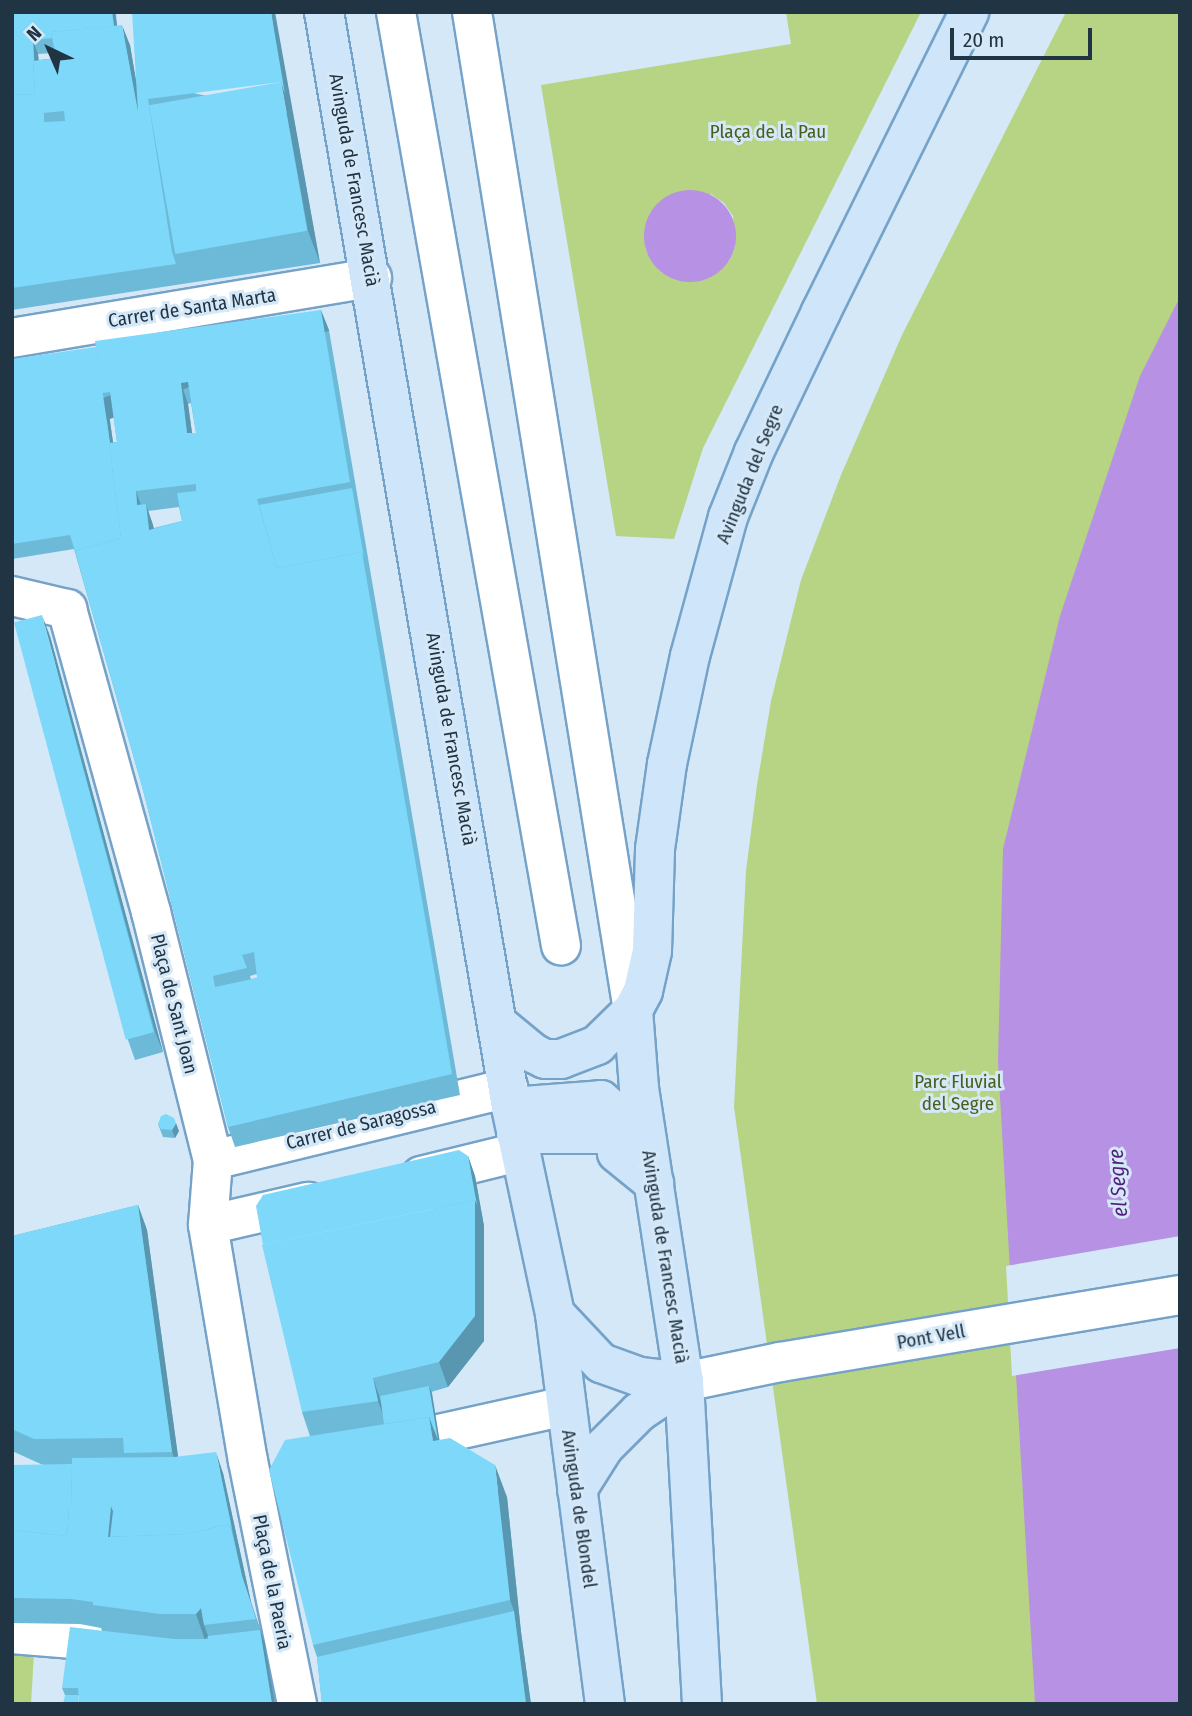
<!DOCTYPE html>
<html>
<head>
<meta charset="utf-8">
<style>
  body { margin:0 }
  #map { position:relative; width:1192px; height:1716px; overflow:hidden; background:#d5e8f8; font-family:"Fira Sans Condensed",sans-serif }
  div>[style] { position:absolute }
  .green>* { inset:0; background:#b7d384 }
  .water>* { inset:0; background:#b791e4 }
  .round { border-radius:50% }
  .pier>* { inset:0; background:#d5e8f8 }
  .roads { filter:drop-shadow(2px 0 #75a2c8) drop-shadow(-2px 0 #75a2c8) drop-shadow(0 2px #75a2c8) drop-shadow(0 -2px #75a2c8) }
  .street>* { height:38px; margin:-19px; padding:0 19px; transform-origin:19px; border-radius:19px; background:#fff }
  .secondary>* { height:38px; margin:-19px; padding:0 19px; transform-origin:19px; border-radius:19px; background:#fff }
  .primary>* { height:38px; margin:-19px; padding:0 19px; transform-origin:19px; border-radius:19px; background:#cee5fa }
  .wall>* { inset:0; background:#6cbad7 }
  .shaded-wall>* { inset:0; background:#5897af; transform-origin:0 0 }
  .building>* { inset:0; background:#7ed8fa; transform-origin:0 0 }
  span { translate:-50% -50%; white-space:nowrap; text-align:center; line-height:1.15; -webkit-text-stroke:6px #d5e8f8; paint-order:stroke }
  .park-label { font-size:19px; color:#4a5e1e }
  .street-label { font-size:19px; color:#213443 }
  .water-label { font-size:21px; color:#521e7e; font-style:italic }
  .frame { position:absolute; inset:0; border:14px solid #213443; pointer-events:none }
  .north { position:absolute; left:14px; top:14px; width:70px; height:70px; -webkit-text-stroke:5px #d5e8f8; paint-order:stroke; rotate:316deg; font-size:19px; font-weight:700; line-height:28px; text-align:center; color:#213443 }
  .north::after { content:''; display:block; margin:auto; width:24px; height:32px; background:#213443; clip-path:polygon(50% 0,100% 100%,50% 72%,0 100%) }
  .scale { position:absolute; left:950px; top:28px; width:142px; height:32px; box-sizing:border-box; border:4px solid #213443; border-top:0; padding-left:9px; font-size:21px; line-height:24px; white-space:nowrap; color:#213443; -webkit-text-stroke:5px #d5e8f8; paint-order:stroke }
</style>
</head>
<body>
<div id="map">
  <div class="green">
    <i style="clip-path:polygon(evenodd,786px 12px,921px 12px,703px 448px,674px 539px,616px 536px,541px 85px,791px 44px,786px 12px,711px 194px,724px 203px,733px 216px,735px 247px,729px 261px,662px 273px,645px 248px,711px 194px)"></i>
    <i style="clip-path:polygon(1066px 12px,1180px 12px,1180px 1704px,817px 1704px,734px 1107px,746px 871px,757px 785px,771px 701px,801px 580px,841px 475px,902px 335px)"></i>
    <i style="clip-path:polygon(12px 1635px,35px 1636px,31px 1704px,12px 1704px)"></i>
  </div>
  <div class="water">
    <i class="round" style="left:644px;top:190px;width:92px;height:92px"></i>
    <i style="clip-path:polygon(1180px 297px,1180px 1704px,1035px 1704px,998px 1062px,1003px 849px,1060px 616px,1140px 376px)"></i>
  </div>
  <div class="pier">
    <i style="clip-path:polygon(1180px 1236px,1180px 1348px,1012px 1376px,1006px 1266px)"></i>
  </div>
  <div class="roads">
    <div class="street">
      <i style="left:396px;top:12px;width:948px;rotate:79.98deg"></i>
      <i style="left:472px;top:12px;width:1011px;rotate:80.84deg"></i>
      <i style="left:12px;top:338px;width:365px;rotate:-9.5deg"></i>
      <i style="left:12px;top:596px;width:57px;rotate:13.3deg"></i>
      <i style="left:67px;top:609px;width:314px;rotate:74.5deg"></i>
      <i style="left:151px;top:912px;width:256px;rotate:76deg"></i>
      <i style="left:213px;top:1160px;width:65px;rotate:94.4deg"></i>
      <i style="left:208px;top:1225px;width:239px;rotate:80.4deg"></i>
      <i style="left:248px;top:1461px;width:248px;rotate:78.6deg"></i>
      <i style="left:213px;top:1160px;width:304px;rotate:-13.7deg"></i>
      <i style="left:421px;top:1176px;width:101px;rotate:-13.8deg"></i>
      <i style="left:208px;top:1225px;width:103px;rotate:-13deg"></i>
      <i style="left:439px;top:1434px;width:129px;rotate:-12.5deg"></i>
      <i style="left:12px;top:1634px;width:110px;rotate:4.7deg"></i>
    </div>
    <div class="secondary">
      <i style="left:684px;top:1382px;width:98px;rotate:-11.8deg"></i>
      <i style="left:780px;top:1362px;width:406px;rotate:-9.5deg"></i>
    </div>
    <div class="primary">
      <i style="left:324px;top:12px;width:1111px;rotate:80.31deg"></i>
      <i style="left:511px;top:1107px;width:212px;rotate:78deg"></i>
      <i style="left:555px;top:1314px;width:393px;rotate:82.7deg"></i>
      <i style="left:633px;top:1010px;width:78px;rotate:85.6deg"></i>
      <i style="left:639px;top:1088px;width:297px;rotate:81.3deg"></i>
      <i style="left:684px;top:1382px;width:323px;rotate:86.8deg"></i>
      <i style="left:499px;top:1025px;width:44px;rotate:39.5deg"></i>
      <i style="left:533px;top:1053px;width:13px;rotate:27deg"></i>
      <i style="left:545px;top:1059px;width:16px"></i>
      <i style="left:561px;top:1059px;width:39px;rotate:-21deg"></i>
      <i style="left:597px;top:1045px;width:50px;rotate:-44.2deg"></i>
      <i style="left:633px;top:1010px;width:21px;rotate:-62deg"></i>
      <i style="left:643px;top:991px;width:41px;rotate:-77.3deg"></i>
      <i style="left:652px;top:951px;width:102px;rotate:-88.3deg"></i>
      <i style="left:655px;top:849px;width:86px;rotate:-82deg"></i>
      <i style="left:667px;top:764px;width:110px;rotate:-78deg"></i>
      <i style="left:690px;top:656px;width:144px;rotate:-74.7deg"></i>
      <i style="left:728px;top:517px;width:70px;rotate:-68.2deg"></i>
      <i style="left:754px;top:452px;width:155px;rotate:-64.4deg"></i>
      <i style="left:821px;top:312px;width:335px;rotate:-63.7deg"></i>
      <i style="left:511px;top:1107px;width:90px;rotate:-4.4deg"></i>
      <i style="left:601px;top:1100px;width:13px;rotate:42deg"></i>
      <i style="left:611px;top:1109px;width:44px;rotate:82.2deg"></i>
      <i style="left:617px;top:1153px;width:48px;rotate:39deg"></i>
      <i style="left:516px;top:1134px;width:120px"></i>
      <i style="left:555px;top:1314px;width:67px;rotate:46.8deg"></i>
      <i style="left:601px;top:1363px;width:41px;rotate:19.7deg"></i>
      <i style="left:640px;top:1377px;width:44px;rotate:6.5deg"></i>
      <i style="left:577px;top:1490px;width:51px;rotate:-57.9deg"></i>
      <i style="left:604px;top:1447px;width:49px;rotate:-45deg"></i>
      <i style="left:639px;top:1412px;width:54px;rotate:-33.7deg"></i>
    </div>
  </div>
  <div class="wall">
    <i style="clip-path:polygon(evenodd,12px 12px,125px 12px,116px 13px,117px 25px,130px 45px,136px 81px,293px 114px,320px 263px,12px 310px,12px 12px,55px 53px,56px 58px,39px 60px,38px 54px,55px 53px)"></i>
    <i style="clip-path:polygon(evenodd,329px 330px,460px 1095px,235px 1147px,228px 1127px,143px 790px,74px 549px,12px 559px,12px 359px,329px 330px,191px 403px,196px 433px,192px 433px,188px 404px,191px 403px,329px 330px,113px 413px,117px 442px,113px 442px,109px 414px,113px 413px,329px 330px,179px 507px,182px 521px,154px 528px,148px 511px,179px 507px,329px 330px,257px 974px,257px 978px,251px 979px,250px 976px,257px 974px)"></i>
    <i style="clip-path:polygon(50px 636px,163px 1052px,135px 1060px,128px 1040px)"></i>
    <i style="clip-path:polygon(158px 1124px,179px 1131px,175px 1138px,163px 1137px)"></i>
    <i style="clip-path:polygon(468px 1156px,475px 1176px,484px 1226px,484px 1341px,448px 1387px,431px 1392px,439px 1440px,507px 1497px,521px 1632px,531px 1704px,322px 1704px,317px 1657px,313px 1645px,310px 1436px,302px 1412px)"></i>
    <i style="clip-path:polygon(138px 1205px,147px 1230px,178px 1457px,223px 1473px,251px 1602px,265px 1644px,275px 1704px,65px 1695px,62px 1688px,102px 1631px,101px 1628px,80px 1624px,12px 1623px,12px 1465px,43px 1465px,12px 1451px,12px 1236px)"></i>
  </div>
  <div class="shaded-wall">
    <i style="clip-path:polygon(112px 12px,115px 12px,120px 46px,115px 32px)"></i>
    <i style="clip-path:polygon(271px 12px,275px 12px,320px 263px,308px 231px,281px 82px)"></i>
    <i style="clip-path:polygon(122px 25px,130px 45px,145px 133px,138px 112px)"></i>
    <i style="clip-path:polygon(33px 40px,38px 54px,42px 114px,37px 100px)"></i>
    <i style="left:321px;top:310px;width:22px;height:775px;rotate:68deg"></i>
    <i style="clip-path:polygon(181px 383px,188px 404px,195px 454px,187px 433px)"></i>
    <i style="clip-path:polygon(104px 400px,109px 414px,129px 558px,124px 544px)"></i>
    <i style="clip-path:polygon(136px 491px,143px 511px,137px 505px)"></i>
    <i style="clip-path:polygon(146px 504px,153px 525px,156px 550px,149px 530px)"></i>
    <i style="clip-path:polygon(42px 615px,50px 636px,163px 1052px,155px 1032px)"></i>
    <i style="clip-path:polygon(176px 1123px,179px 1131px,175px 1138px,172px 1130px)"></i>
    <i style="clip-path:polygon(468px 1156px,475px 1176px,484px 1226px,484px 1341px,448px 1387px,439px 1362px,475px 1200px)"></i>
    <i style="clip-path:polygon(138px 1205px,147px 1230px,181px 1478px,172px 1452px)"></i>
    <i style="clip-path:polygon(373px 1378px,382px 1404px,387px 1426px,378px 1401px)"></i>
    <i style="clip-path:polygon(429px 1386px,432px 1393px,441px 1449px,433px 1441px,429px 1417px)"></i>
    <i style="clip-path:polygon(216px 1452px,223px 1473px,251px 1602px,265px 1644px,275px 1704px,272px 1704px,260px 1630px,242px 1576px)"></i>
    <i style="clip-path:polygon(495px 1465px,507px 1497px,521px 1632px,531px 1704px,526px 1704px,514px 1611px,510px 1600px)"></i>
    <i style="clip-path:polygon(111px 1506px,120px 1531px,119px 1541px,108px 1537px)"></i>
    <i style="clip-path:polygon(201px 1608px,204px 1625px,208px 1636px,205px 1640px,196px 1614px)"></i>
  </div>
  <div class="building">
    <i style="clip-path:polygon(12px 12px,112px 12px,114px 26px,51px 32px,52px 38px,33px 40px,34px 60px,33px 61px,35px 94px,12px 95px)"></i>
    <i style="clip-path:polygon(evenodd,132px 12px,271px 12px,285px 94px,281px 82px,148px 99px,172px 252px,176px 264px,12px 288px,12px 95px,35px 94px,33px 61px,56px 58px,51px 32px,122px 25px,138px 112px,132px 12px,64px 111px,65px 121px,44px 122px,44px 113px,64px 111px)"></i>
    <i style="left:281px;top:82px;width:151px;height:134px;rotate:80deg"></i>
    <i style="clip-path:polygon(evenodd,321px 310px,350px 482px,257px 499px,277px 568px,362px 552px,452px 1074px,228px 1127px,143px 790px,75px 551px,121px 538px,109px 443px,117px 442px,110px 392px,102px 393px,95px 341px,321px 310px,188px 382px,196px 433px,187px 433px,181px 383px,188px 382px,321px 310px,196px 484px,196px 491px,177px 493px,182px 521px,149px 530px,146px 504px,137px 505px,136px 491px,196px 484px,321px 310px,254px 952px,257px 978px,215px 987px,213px 976px,247px 968px,242px 955px,254px 952px)"></i>
    <i style="clip-path:polygon(96px 347px,110px 443px,109px 443px,121px 538px,75px 551px,70px 535px,12px 544px,12px 359px)"></i>
    <i style="clip-path:polygon(352px 488px,364px 558px,362px 552px,277px 568px,259px 505px)"></i>
    <i style="left:42px;top:615px;width:432px;height:29px;rotate:75deg"></i>
    <i style="clip-path:polygon(166px 1114px,174px 1118px,176px 1123px,172px 1130px,161px 1129px,158px 1124px,161px 1116px)"></i>
    <i style="clip-path:polygon(459px 1150px,468px 1156px,477px 1205px,475px 1200px,263px 1245px,256px 1206px,263px 1195px)"></i>
    <i style="clip-path:polygon(475px 1200px,475px 1316px,439px 1362px,373px 1378px,378px 1401px,302px 1412px,262px 1245px)"></i>
    <i style="clip-path:polygon(138px 1205px,172px 1452px,124px 1453px,123px 1438px,34px 1439px,12px 1429px,12px 1236px)"></i>
    <i style="clip-path:polygon(429px 1386px,438px 1440px,429px 1417px,384px 1424px,380px 1396px)"></i>
    <i style="clip-path:polygon(429px 1417px,433px 1441px,450px 1438px,495px 1465px,510px 1600px,313px 1645px,269px 1470px,285px 1440px)"></i>
    <i style="clip-path:polygon(216px 1452px,232px 1529px,230px 1524px,186px 1534px,110px 1537px,113px 1511px,111px 1506px,71px 1506px,72px 1458px,174px 1457px)"></i>
    <i style="clip-path:polygon(72px 1464px,71px 1506px,69px 1506px,67px 1536px,12px 1530px,12px 1465px)"></i>
    <i style="clip-path:polygon(69px 1506px,111px 1506px,108px 1537px,186px 1534px,230px 1524px,242px 1576px,256px 1619px,204px 1625px,201px 1608px,196px 1614px,160px 1614px,93px 1605px,93px 1602px,71px 1599px,12px 1598px,12px 1530px,67px 1536px)"></i>
    <i style="clip-path:polygon(514px 1611px,526px 1704px,322px 1704px,317px 1657px)"></i>
    <i style="clip-path:polygon(70px 1627px,174px 1639px,208px 1639px,208px 1636px,260px 1630px,272px 1704px,79px 1704px,78px 1688px,62px 1688px)"></i>
    <i style="clip-path:polygon(65px 1695px,78px 1695px,79px 1704px,63px 1704px)"></i>
  </div>
  <div class="park-label">
    <span style="left:768px;top:132px">Plaça de la Pau</span>
    <span style="left:958px;top:1093px">Parc Fluvial<br>del Segre</span>
  </div>
  <div class="street-label">
    <span style="left:354px;top:180px;rotate:80deg">Avinguda de Francesc Macià</span>
    <span style="left:192px;top:308px;rotate:-9deg">Carrer de Santa Marta</span>
    <span style="left:750px;top:474px;rotate:-68deg">Avinguda del Segre</span>
    <span style="left:451px;top:739px;rotate:80deg">Avinguda de Francesc Macià</span>
    <span style="left:174px;top:1004px;rotate:76deg">Plaça de Sant Joan</span>
    <span style="left:361px;top:1125px;rotate:-14deg">Carrer de Saragossa</span>
    <span style="left:665px;top:1257px;rotate:81deg">Avinguda de Francesc Macià</span>
    <span style="left:931px;top:1337px;rotate:-10deg">Pont Vell</span>
    <span style="left:579px;top:1509px;rotate:82deg">Avinguda de Blondel</span>
    <span style="left:272px;top:1582px;rotate:79deg">Plaça de la Paeria</span>
  </div>
  <div class="water-label">
    <span style="left:1118px;top:1183px;rotate:-94deg">el Segre</span>
  </div>
  <div class="frame"></div>
  <div class="north">N</div>
  <div class="scale">20 m</div>
</div>
</body>
</html>
